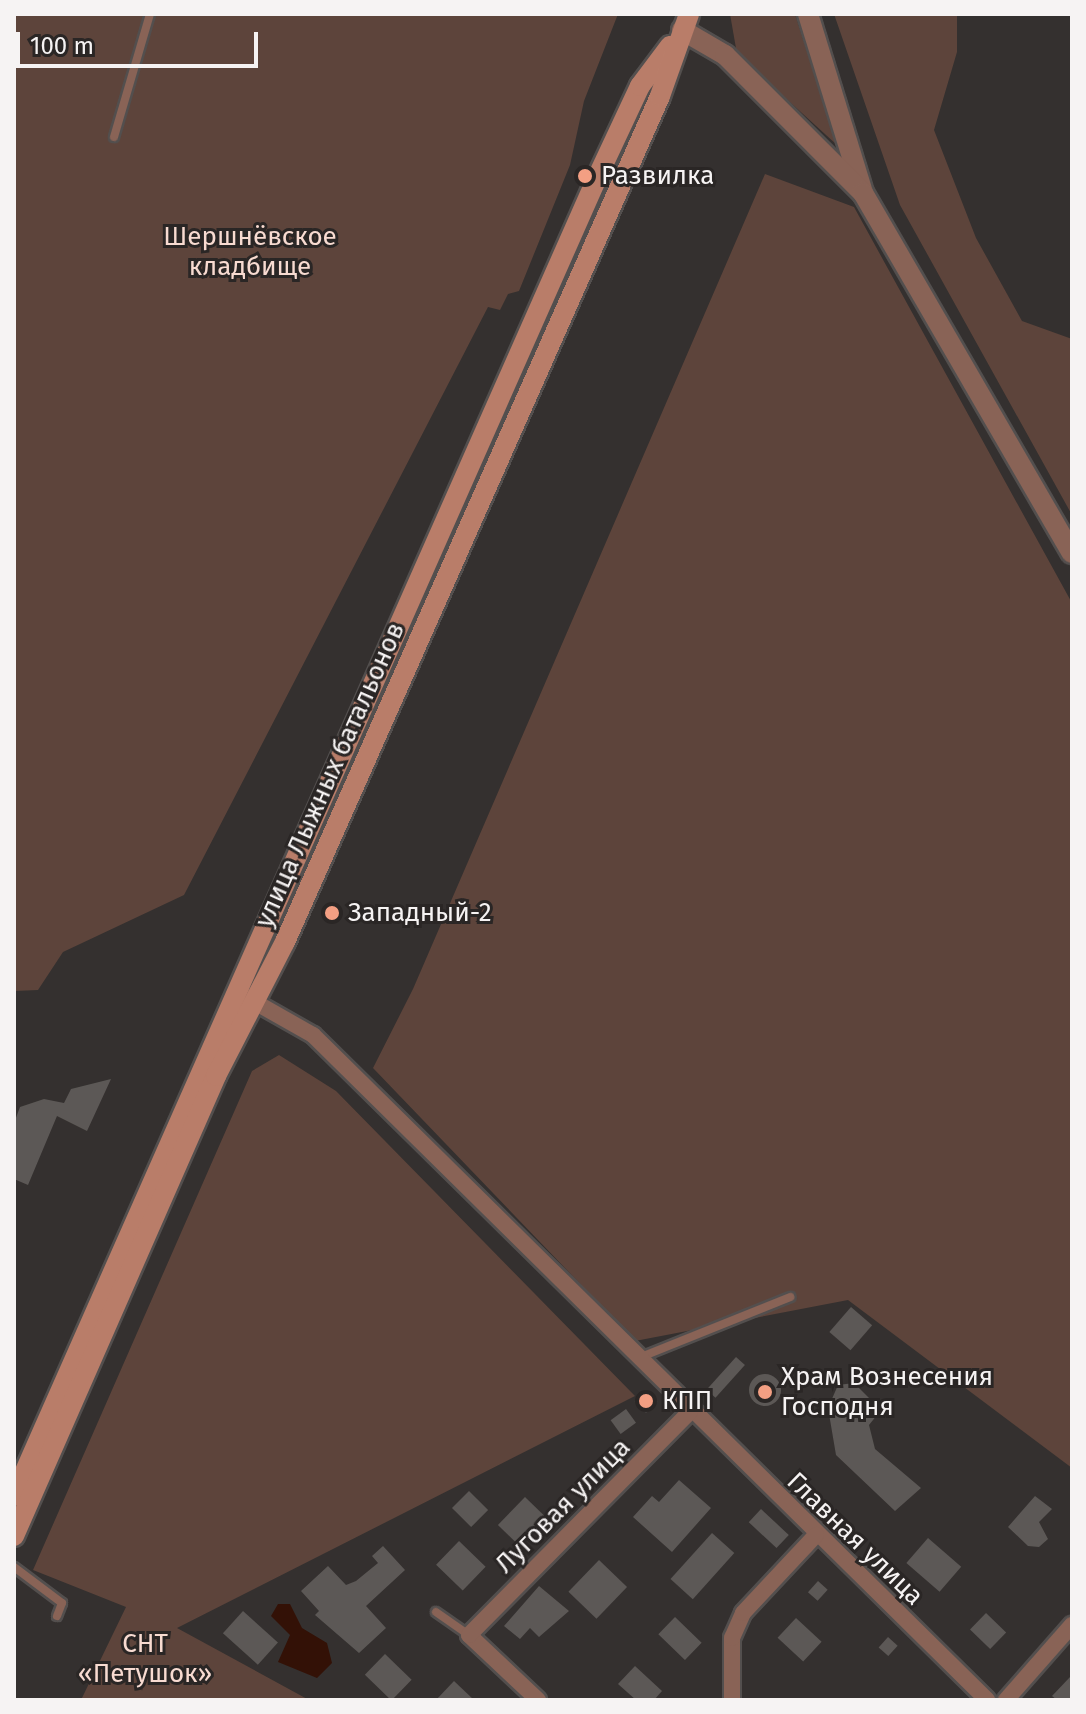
<!DOCTYPE html>
<html>
<head>
<meta charset="utf-8">
<style>
  body { margin:0 }
  #map { position:relative; width:1086px; height:1714px; overflow:hidden; background:#34302f; font-family:"Fira Sans",sans-serif }
  div>[style] { position:absolute }
  .green>* { inset:0; background:#5d443b }
  .water>* { inset:0; background:#331106 }
  .building>* { inset:0; background:#5c5856; transform-origin:0 0 }
  .round { border-radius:50% }
  .roads { filter:drop-shadow(2px 0 #534f4e) drop-shadow(-2px 0 #534f4e) drop-shadow(0 2px #534f4e) drop-shadow(0 -2px #534f4e) }
  .service>* { height:8px; margin:-4px; padding:0 4px; transform-origin:4px; border-radius:4px; background:#896356 }
  .minor>* { height:16px; margin:-8px; padding:0 8px; transform-origin:8px; border-radius:8px; background:#896356 }
  .tertiary>* { height:20px; margin:-10px; padding:0 10px; transform-origin:10px; border-radius:10px; background:#896356 }
  .secondary>* { height:20px; margin:-10px; padding:0 10px; transform-origin:10px; border-radius:10px; background:#b97d69 }
  .dots>* { width:22px; height:22px; translate:-50% -50%; box-sizing:border-box; border:4px solid #2a2625; border-radius:50% }
  span { translate:-50% -50%; white-space:nowrap; text-align:center; line-height:1.15; -webkit-text-stroke:6px #2a2625; paint-order:stroke }
  .poi-label { font-size:26px; color:#f6f3f3 }
  .left { translate:0 -50%; text-align:left }
  .park-label { font-size:26px; color:#f8dbd1 }
  .street-label { font-size:26px; color:#f6f3f3 }
  .frame { position:absolute; inset:0; border:16px solid #f6f3f3; pointer-events:none }
  .scale { position:absolute; left:16px; top:32px; width:242px; height:36px; box-sizing:border-box; border:4px solid #f6f3f3; border-top:0; padding-left:10px; font-size:24px; line-height:28px; white-space:nowrap; color:#f6f3f3; -webkit-text-stroke:6px #2a2625; paint-order:stroke }
</style>
</head>
<body>
<div id="map">
  <div class="green">
    <i style="clip-path:polygon(14px 14px,618px 14px,584px 101px,570px 165px,519px 291px,508px 294px,500px 310px,488px 307px,184px 895px,63px 952px,38px 990px,14px 991px)"></i>
    <i style="clip-path:polygon(730px 14px,795px 14px,837px 145px,737px 54px)"></i>
    <i style="clip-path:polygon(834px 14px,957px 14px,957px 52px,934px 130px,976px 238px,1022px 321px,1072px 339px,1072px 515px,900px 205px)"></i>
    <i style="clip-path:polygon(765px 174px,854px 207px,1072px 603px,1072px 1468px,848px 1300px,635px 1341px,373px 1068px,413px 989px)"></i>
    <i style="clip-path:polygon(279px 1055px,336px 1091px,635px 1396px,177px 1628px,309px 1700px,81px 1700px,126px 1607px,33px 1570px,252px 1071px)"></i>
  </div>
  <div class="water">
    <i style="clip-path:polygon(278px 1604px,290px 1604px,302px 1628px,327px 1643px,332px 1663px,317px 1678px,278px 1662px,290px 1635px,271px 1616px)"></i>
  </div>
  <div class="building">
    <i style="clip-path:polygon(111px 1079px,87px 1131px,57px 1116px,28px 1185px,14px 1179px,14px 1123px,20px 1107px,44px 1099px,64px 1103px,71px 1089px)"></i>
    <i style="left:851px;top:1307px;width:28px;height:33px;rotate:41deg"></i>
    <i style="left:736px;top:1357px;width:12px;height:44px;rotate:42deg"></i>
    <i class="round" style="left:749px;top:1374px;width:32px;height:32px"></i>
    <i style="clip-path:polygon(854px 1383px,881px 1410px,869px 1425px,875px 1449px,921px 1488px,895px 1511px,836px 1455px,828px 1408px,838px 1385px)"></i>
    <i style="left:646px;top:1390px;width:16px;height:16px;rotate:45deg"></i>
    <i style="left:626px;top:1409px;width:17px;height:19px;rotate:54deg"></i>
    <i style="clip-path:polygon(679px 1480px,711px 1508px,672px 1552px,633px 1517px,652px 1496px,659px 1502px)"></i>
    <i style="left:469px;top:1491px;width:27px;height:24px;rotate:45deg"></i>
    <i style="clip-path:polygon(1035px 1496px,1052px 1509px,1039px 1522px,1048px 1539px,1039px 1547px,1028px 1546px,1008px 1527px)"></i>
    <i style="left:525px;top:1497px;width:29px;height:39px;rotate:44deg"></i>
    <i style="left:761px;top:1509px;width:38px;height:18px;rotate:43deg"></i>
    <i style="left:712px;top:1533px;width:30px;height:62px;rotate:42deg"></i>
    <i style="left:928px;top:1538px;width:44px;height:33px;rotate:41deg"></i>
    <i style="left:459px;top:1541px;width:37px;height:33px;rotate:44deg"></i>
    <i style="clip-path:polygon(383px 1546px,405px 1570px,366px 1606px,386px 1628px,359px 1653px,315px 1615px,319px 1611px,301px 1591px,328px 1566px,346px 1585px,356px 1581px,378px 1563px,372px 1556px)"></i>
    <i style="left:599px;top:1560px;width:39px;height:44px;rotate:44deg"></i>
    <i style="left:818px;top:1581px;width:13px;height:15px;rotate:42deg"></i>
    <i style="clip-path:polygon(539px 1586px,569px 1611px,539px 1637px,530px 1628px,520px 1639px,504px 1626px)"></i>
    <i style="left:243px;top:1611px;width:47px;height:30px;rotate:42deg"></i>
    <i style="left:986px;top:1613px;width:28px;height:23px;rotate:44deg"></i>
    <i style="left:675px;top:1617px;width:37px;height:24px;rotate:44deg"></i>
    <i style="left:796px;top:1618px;width:35px;height:27px;rotate:43deg"></i>
    <i style="left:888px;top:1637px;width:13px;height:14px;rotate:42deg"></i>
    <i style="left:385px;top:1654px;width:37px;height:29px;rotate:44deg"></i>
    <i style="clip-path:polygon(635px 1666px,662px 1691px,654px 1700px,636px 1700px,618px 1684px)"></i>
    <i style="clip-path:polygon(1070px 1677px,1072px 1700px,1057px 1700px,1052px 1696px)"></i>
    <i style="clip-path:polygon(454px 1681px,474px 1700px,436px 1700px)"></i>
  </div>
  <div class="roads">
    <div class="service">
      <i style="left:114px;top:137px;width:128px;rotate:-73.7deg"></i>
      <i style="left:641px;top:1357px;width:161px;rotate:-21.9deg"></i>
      <i style="left:14px;top:1567px;width:60px;rotate:36.9deg"></i>
      <i style="left:62px;top:1603px;width:14px;rotate:111deg"></i>
      <i style="left:436px;top:1612px;width:40px;rotate:34.9deg"></i>
    </div>
    <div class="minor">
      <i style="left:244px;top:996px;width:79px;rotate:29.5deg"></i>
      <i style="left:313px;top:1035px;width:947px;rotate:44.61deg"></i>
      <i style="left:538px;top:1700px;width:95px;rotate:-136.7deg"></i>
      <i style="left:469px;top:1635px;width:314px;rotate:-45.3deg"></i>
      <i style="left:732px;top:1700px;width:62px;rotate:-90deg"></i>
      <i style="left:732px;top:1638px;width:27px;rotate:-66deg"></i>
      <i style="left:743px;top:1613px;width:107px;rotate:-46.9deg"></i>
      <i style="left:1006px;top:1700px;width:100px;rotate:-48.7deg"></i>
    </div>
    <div class="tertiary">
      <i style="left:808px;top:14px;width:183px;rotate:72.9deg"></i>
      <i style="left:682px;top:30px;width:50px;rotate:30.2deg"></i>
      <i style="left:725px;top:55px;width:195px;rotate:45deg"></i>
      <i style="left:863px;top:193px;width:416px;rotate:59.9deg"></i>
    </div>
    <div class="secondary">
      <i style="left:14px;top:1496px;width:1439px;rotate:-66.14deg"></i>
      <i style="left:596px;top:180px;width:104px;rotate:-64.9deg"></i>
      <i style="left:640px;top:86px;width:50px;rotate:-53.1deg"></i>
      <i style="left:14px;top:1536px;width:502px;rotate:-66.29deg"></i>
      <i style="left:216px;top:1076px;width:151px;rotate:-62.8deg"></i>
      <i style="left:285px;top:942px;width:925px;rotate:-66.09deg"></i>
      <i style="left:660px;top:96px;width:87px;rotate:-70.5deg"></i>
    </div>
  </div>
  <div class="dots">
    <i style="left:585px;top:176px;background:#f39f83"></i>
    <i style="left:332px;top:913px;background:#f39f83"></i>
    <i style="left:765px;top:1392px;background:#f39f83"></i>
    <i style="left:646px;top:1401px;background:#f39f83"></i>
  </div>
  <div class="poi-label">
    <span class="left" style="left:601px;top:176px">Развилка</span>
    <span class="left" style="left:348px;top:913px">Западный-2</span>
    <span class="left" style="left:781px;top:1392px">Храм Вознесения<br>Господня</span>
    <span class="left" style="left:662px;top:1401px">КПП</span>
  </div>
  <div class="park-label">
    <span style="left:250px;top:252px">Шершнёвское<br>кладбище</span>
    <span style="left:145px;top:1659px">СНТ<br>«Петушок»</span>
  </div>
  <div class="street-label">
    <span style="left:330px;top:775px;rotate:-66deg">улица Лыжных батальонов</span>
    <span style="left:563px;top:1506px;rotate:-45deg">Луговая улица</span>
    <span style="left:855px;top:1539px;rotate:44deg">Главная улица</span>
  </div>
  <div class="frame"></div>
  <div class="scale">100 m</div>
</div>
</body>
</html>
